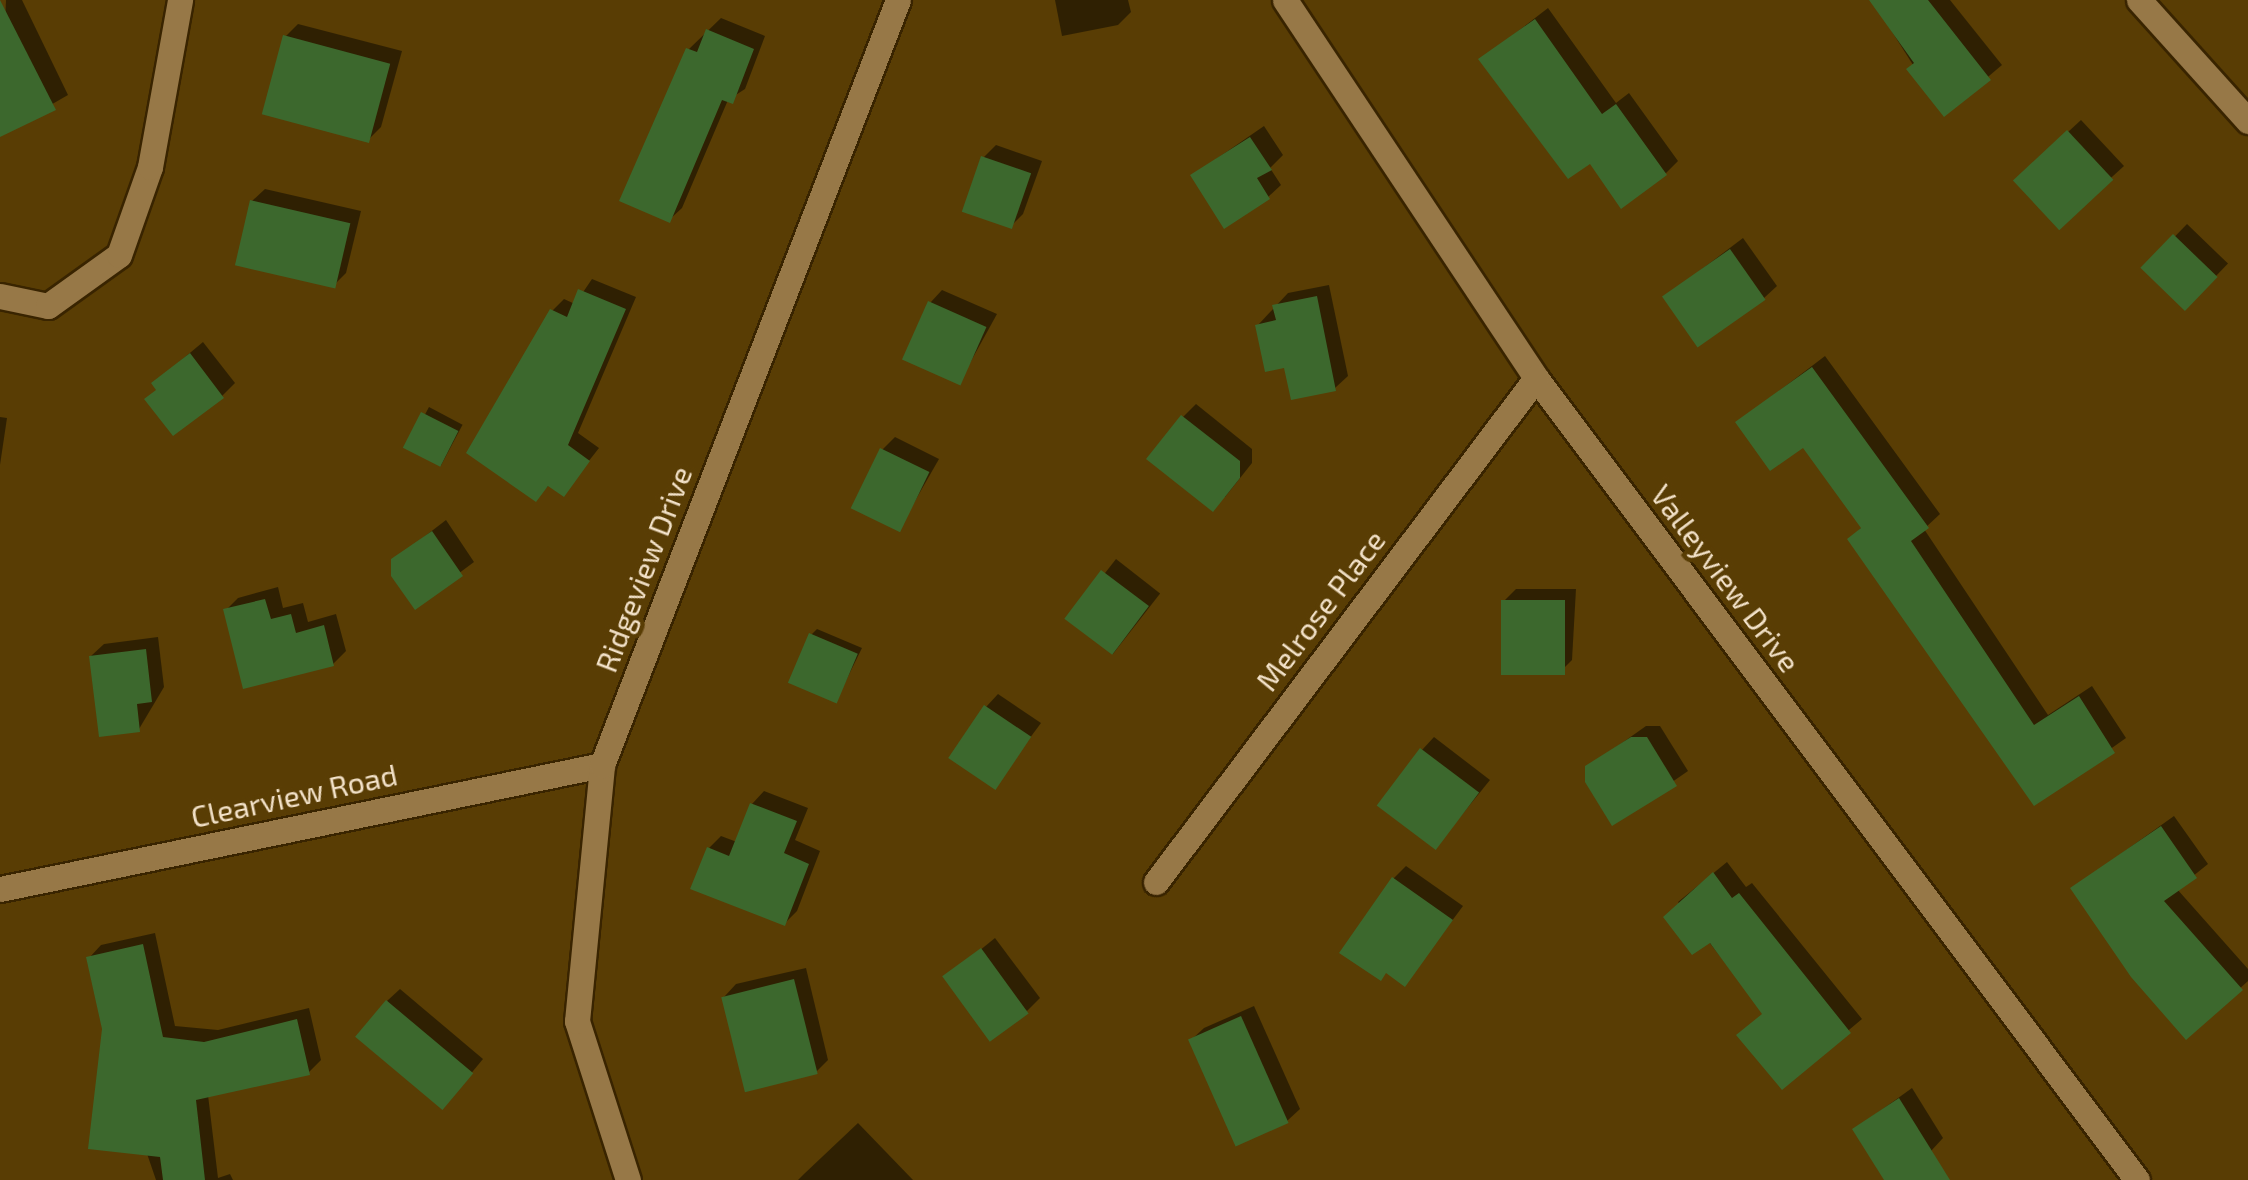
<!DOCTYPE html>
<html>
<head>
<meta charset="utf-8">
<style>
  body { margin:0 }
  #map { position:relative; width:2248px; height:1180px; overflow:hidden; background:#593d04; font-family:"Exo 2",sans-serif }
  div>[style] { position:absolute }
  .shadow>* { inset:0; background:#0007; transform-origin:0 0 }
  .building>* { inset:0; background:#3c682d; transform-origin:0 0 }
  .roads { filter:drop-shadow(2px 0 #392400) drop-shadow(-2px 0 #392400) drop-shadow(0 2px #392400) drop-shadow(0 -2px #392400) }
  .minor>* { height:25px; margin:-12.5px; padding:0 12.5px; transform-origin:12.5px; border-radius:12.5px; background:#977847 }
  .tertiary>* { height:25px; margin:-12.5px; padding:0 12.5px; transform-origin:12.5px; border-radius:12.5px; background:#977847 }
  span { translate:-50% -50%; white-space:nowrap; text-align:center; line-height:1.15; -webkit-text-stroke:9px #593d04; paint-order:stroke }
  .street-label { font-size:30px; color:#f2e1c8 }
</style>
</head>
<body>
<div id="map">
  <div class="shadow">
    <i style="clip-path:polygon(6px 0,22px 0,68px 95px,0 134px)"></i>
    <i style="clip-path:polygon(1055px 0,1128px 0,1131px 12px,1118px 25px,1062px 36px)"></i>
    <i style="clip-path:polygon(1872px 0,1950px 0,2002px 65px,1944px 114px)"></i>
    <i style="clip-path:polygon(1548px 8px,1616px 103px,1629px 93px,1678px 161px,1666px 173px,1590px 161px,1482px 59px)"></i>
    <i style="clip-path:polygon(721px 18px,765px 36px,745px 89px,728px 100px,682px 208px,669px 220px,688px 50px)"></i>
    <i style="clip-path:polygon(298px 24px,402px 51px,381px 127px,368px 140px,286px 36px)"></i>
    <i style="clip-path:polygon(2081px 120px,2124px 166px,2058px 226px,2029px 168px)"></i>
    <i style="clip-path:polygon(1264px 126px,1283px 155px,1270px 168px,1281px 185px,1268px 197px,1193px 175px)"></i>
    <i style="clip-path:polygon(996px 145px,1042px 161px,1023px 214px,1010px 227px,984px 157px)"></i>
    <i style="clip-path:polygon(265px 189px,361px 211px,346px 273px,333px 286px,252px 201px)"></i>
    <i style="left:2187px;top:224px;width:57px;height:62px;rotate:44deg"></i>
    <i style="clip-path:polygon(1743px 238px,1777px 286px,1764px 298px,1665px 297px)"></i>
    <i style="clip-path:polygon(592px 279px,636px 297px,578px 433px,599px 448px,563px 494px,550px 484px,536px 499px,552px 311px,564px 299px,575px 304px)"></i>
    <i style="clip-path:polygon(1329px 285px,1348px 376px,1335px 388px,1286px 365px,1258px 325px,1288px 293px)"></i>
    <i style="clip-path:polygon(942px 290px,997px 314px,960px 381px,930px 303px)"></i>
    <i style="clip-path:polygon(203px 342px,235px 383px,222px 396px,154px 383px)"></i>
    <i style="clip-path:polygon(1825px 356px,1940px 514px,1924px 529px,2048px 715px,2092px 686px,2126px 738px,2034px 803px,1850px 539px,1863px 526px,1803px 444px,1738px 422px)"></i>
    <i style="clip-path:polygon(1196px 404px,1252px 449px,1252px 463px,1225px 497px,1183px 417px)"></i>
    <i style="left:429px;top:407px;width:38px;height:46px;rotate:28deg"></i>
    <i style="clip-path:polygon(0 417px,7px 418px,0 465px)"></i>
    <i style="clip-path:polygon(895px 437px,939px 459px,899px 529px,882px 450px)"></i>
    <i style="clip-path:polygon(446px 520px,474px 562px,415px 606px,394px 560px)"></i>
    <i style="left:1116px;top:559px;width:56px;height:77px;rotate:38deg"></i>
    <i style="clip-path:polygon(278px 587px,283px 608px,303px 603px,308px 622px,336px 614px,346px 651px,333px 664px,226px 610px,238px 598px)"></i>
    <i style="clip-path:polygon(1516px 589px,1576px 589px,1572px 660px,1559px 673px,1504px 601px)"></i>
    <i style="clip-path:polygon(817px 629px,862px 648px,836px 701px,811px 635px)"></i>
    <i style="clip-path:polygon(158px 637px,164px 687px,139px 729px,91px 656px,104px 644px)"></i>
    <i style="clip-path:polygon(998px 694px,1041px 723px,993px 788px,986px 707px)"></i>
    <i style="clip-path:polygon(1646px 726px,1660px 726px,1688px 771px,1613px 823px,1588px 767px)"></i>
    <i style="clip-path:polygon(1434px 737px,1490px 780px,1435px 848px,1422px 750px)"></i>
    <i style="clip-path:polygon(764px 791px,808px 808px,795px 840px,820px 851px,797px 911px,784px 924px,709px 848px,721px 836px,737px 842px,752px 804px)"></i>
    <i style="clip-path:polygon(2174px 816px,2208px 864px,2177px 889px,2248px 969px,2248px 981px,2186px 1037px,2073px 888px)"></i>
    <i style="clip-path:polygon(1727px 862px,1746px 887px,1752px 883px,1862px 1019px,1782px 1086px,1764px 1013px,1678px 902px)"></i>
    <i style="clip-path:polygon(1406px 866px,1463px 906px,1405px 984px,1388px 971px,1394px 878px)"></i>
    <i style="clip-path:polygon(155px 933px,175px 1026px,218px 1030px,309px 1008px,321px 1060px,308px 1073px,208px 1095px,218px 1178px,230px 1174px,233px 1180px,156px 1180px,104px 1028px,89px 958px,101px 945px)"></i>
    <i style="clip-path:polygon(995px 938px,1040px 998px,1027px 1011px,947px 977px)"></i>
    <i style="clip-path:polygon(806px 968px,828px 1060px,816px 1072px,724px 997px,736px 984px)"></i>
    <i style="clip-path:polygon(400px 989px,483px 1059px,454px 1094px,387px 1001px)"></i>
    <i style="clip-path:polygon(1254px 1006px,1300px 1109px,1287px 1121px,1191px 1040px,1204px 1028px)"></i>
    <i style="clip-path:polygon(1912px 1088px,1943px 1138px,1931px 1151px,1855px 1129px)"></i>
    <i style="clip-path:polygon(858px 1123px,913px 1180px,798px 1180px,804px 1174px)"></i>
  </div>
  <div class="building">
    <i style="clip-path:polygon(0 0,56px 110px,0 137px)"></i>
    <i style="clip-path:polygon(1869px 0,1928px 0,1991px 80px,1944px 117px,1906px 69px,1914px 63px)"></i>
    <i style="clip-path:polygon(1535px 19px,1602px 114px,1616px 104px,1667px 175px,1621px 209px,1590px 164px,1568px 179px,1478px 59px)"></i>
    <i style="clip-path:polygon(706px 29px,754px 49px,733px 104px,722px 100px,670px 223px,619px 201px,686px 48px,697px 52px)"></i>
    <i style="left:283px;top:35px;width:111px;height:82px;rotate:15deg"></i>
    <i style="left:2067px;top:130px;width:68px;height:74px;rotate:47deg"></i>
    <i style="clip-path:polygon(1250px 137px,1272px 170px,1257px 178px,1270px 199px,1224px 229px,1190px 175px)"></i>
    <i style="left:981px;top:156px;width:53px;height:59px;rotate:19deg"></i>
    <i style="left:250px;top:200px;width:103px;height:67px;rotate:13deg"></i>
    <i style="left:2173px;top:234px;width:62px;height:47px;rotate:44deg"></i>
    <i style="left:1730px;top:249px;width:62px;height:83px;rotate:55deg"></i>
    <i style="clip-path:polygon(578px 289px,626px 309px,568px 445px,590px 461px,564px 497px,548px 486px,536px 502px,466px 453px,550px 309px,567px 317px)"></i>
    <i style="clip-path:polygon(1317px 296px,1336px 391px,1291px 400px,1284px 368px,1265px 372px,1255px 325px,1276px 320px,1272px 305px)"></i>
    <i style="left:928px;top:301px;width:64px;height:64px;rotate:24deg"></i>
    <i style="clip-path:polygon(190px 353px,224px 398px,173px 436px,144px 399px,156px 390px,151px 383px)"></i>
    <i style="clip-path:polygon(1812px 367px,1929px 528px,1911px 541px,2034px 725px,2079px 696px,2115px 753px,2034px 806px,1847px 539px,1861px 528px,1803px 448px,1770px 471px,1735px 422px)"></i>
    <i style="left:421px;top:412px;width:42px;height:40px;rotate:27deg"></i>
    <i style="clip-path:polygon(1181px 415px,1240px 461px,1240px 478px,1213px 512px,1146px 459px)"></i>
    <i style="left:880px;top:448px;width:55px;height:67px;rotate:26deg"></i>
    <i style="clip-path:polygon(432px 531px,463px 576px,415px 610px,391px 576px,391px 559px)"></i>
    <i style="left:1101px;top:570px;width:60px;height:61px;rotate:37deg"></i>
    <i style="clip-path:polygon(265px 599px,271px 619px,291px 614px,296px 633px,324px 625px,334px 666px,243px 689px,223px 609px)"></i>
    <i style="left:1501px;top:600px;width:64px;height:75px"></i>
    <i style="left:809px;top:633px;width:53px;height:54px;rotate:23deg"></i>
    <i style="clip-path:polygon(146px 649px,152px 702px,137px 704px,140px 732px,99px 737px,89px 656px)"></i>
    <i style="left:984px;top:705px;width:57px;height:64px;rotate:34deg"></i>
    <i style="clip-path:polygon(1631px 737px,1647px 737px,1677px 786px,1612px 826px,1585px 782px,1585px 766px)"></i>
    <i style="left:1420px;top:748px;width:74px;height:72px;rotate:37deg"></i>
    <i style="clip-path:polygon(750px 803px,797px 821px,784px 853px,809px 864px,785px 926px,690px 889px,707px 847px,729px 856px)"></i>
    <i style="clip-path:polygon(2161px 826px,2197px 878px,2164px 901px,2243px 990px,2186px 1040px,2131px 977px,2070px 888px)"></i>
    <i style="clip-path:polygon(1713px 872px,1732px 898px,1739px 893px,1851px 1033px,1782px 1090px,1736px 1035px,1762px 1014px,1710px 943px,1692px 955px,1663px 917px)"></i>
    <i style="clip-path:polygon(1392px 877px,1453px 920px,1405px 987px,1386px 973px,1381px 981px,1339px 953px)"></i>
    <i style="clip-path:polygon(143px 944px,163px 1037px,204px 1042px,297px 1019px,310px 1075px,196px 1100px,205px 1180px,163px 1180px,160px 1157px,88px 1149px,102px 1029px,86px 957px)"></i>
    <i style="left:981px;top:948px;width:81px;height:48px;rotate:54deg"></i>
    <i style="left:794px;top:979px;width:98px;height:75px;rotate:76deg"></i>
    <i style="left:386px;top:1000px;width:114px;height:48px;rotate:40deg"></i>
    <i style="left:1241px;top:1016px;width:117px;height:58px;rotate:66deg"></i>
    <i style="clip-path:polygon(1899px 1098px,1950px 1180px,1884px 1180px,1852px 1129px)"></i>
  </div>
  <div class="roads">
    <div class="minor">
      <i style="left:1285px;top:0;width:454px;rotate:56.4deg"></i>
      <i style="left:1536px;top:378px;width:1002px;rotate:53.15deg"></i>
      <i style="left:0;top:296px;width:49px;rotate:11.8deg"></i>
      <i style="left:48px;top:306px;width:87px;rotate:-35.7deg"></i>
      <i style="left:119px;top:255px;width:93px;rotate:-70.6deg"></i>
      <i style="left:150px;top:167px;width:170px;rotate:-79.8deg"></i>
      <i style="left:1156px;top:882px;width:631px;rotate:-52.98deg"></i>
      <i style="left:0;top:889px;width:615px;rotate:-11.64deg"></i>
      <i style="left:628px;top:1180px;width:167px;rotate:-107.8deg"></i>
      <i style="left:577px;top:1021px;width:257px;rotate:-84.4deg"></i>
      <i style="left:602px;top:765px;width:820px;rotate:-68.85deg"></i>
    </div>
    <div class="tertiary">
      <i style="left:2139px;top:0;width:163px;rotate:48deg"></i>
    </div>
  </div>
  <div class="street-label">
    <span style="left:643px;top:569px;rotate:-69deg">Ridgeview Drive</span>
    <span style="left:1726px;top:578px;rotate:53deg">Valleyview Drive</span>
    <span style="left:1320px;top:610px;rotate:-53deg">Melrose Place</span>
    <span style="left:294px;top:795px;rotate:-12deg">Clearview Road</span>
  </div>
</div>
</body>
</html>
